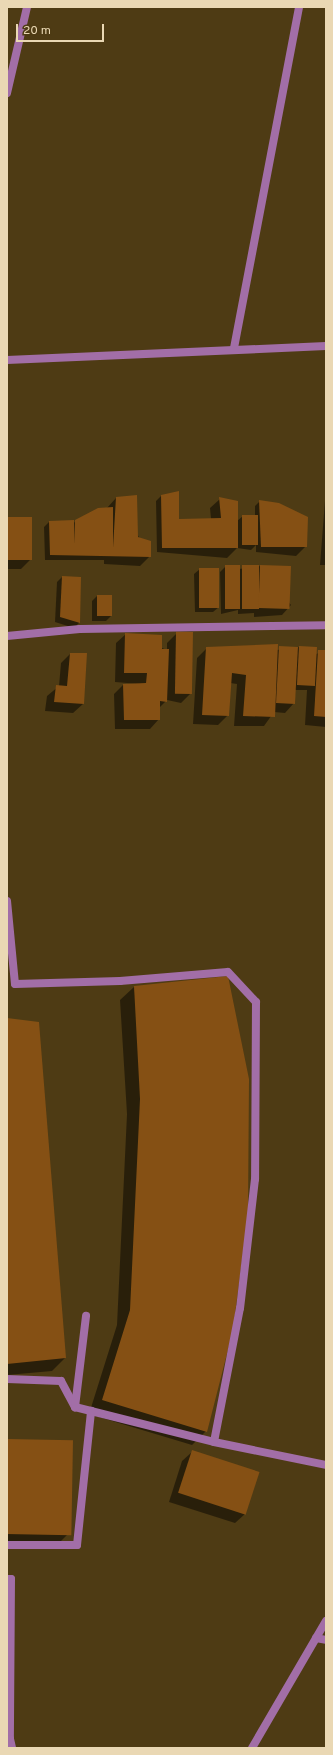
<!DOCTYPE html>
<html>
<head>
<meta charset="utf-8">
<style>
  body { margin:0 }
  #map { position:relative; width:333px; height:1755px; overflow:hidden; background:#4e3b14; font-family:Overpass,sans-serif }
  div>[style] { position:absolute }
  .shadow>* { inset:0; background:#0007 }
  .building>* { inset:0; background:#855014; transform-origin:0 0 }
  .minor>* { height:8px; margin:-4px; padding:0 4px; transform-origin:4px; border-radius:4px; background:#a26ea7 }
  .tertiary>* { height:8px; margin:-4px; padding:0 4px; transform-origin:4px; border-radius:4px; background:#a26ea7 }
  span { translate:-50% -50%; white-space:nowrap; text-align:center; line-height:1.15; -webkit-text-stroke:3px #4e3b14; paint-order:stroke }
  .frame { position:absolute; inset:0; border:8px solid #ead8b4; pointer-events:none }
  .scale { position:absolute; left:16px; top:24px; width:88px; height:18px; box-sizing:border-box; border:2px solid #ead8b4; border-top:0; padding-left:5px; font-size:12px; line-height:14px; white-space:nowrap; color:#ead8b4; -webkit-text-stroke:3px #4e3b14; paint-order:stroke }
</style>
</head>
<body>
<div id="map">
  <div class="shadow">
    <i style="clip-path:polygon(326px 488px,326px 565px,320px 565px)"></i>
    <i style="clip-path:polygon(161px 496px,178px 520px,211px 519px,210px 508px,220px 499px,237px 521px,243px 516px,255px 516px,255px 506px,260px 501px,306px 546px,296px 556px,256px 552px,256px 545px,251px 550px,237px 548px,227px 558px,157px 552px,156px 501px)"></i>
    <i style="clip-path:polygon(116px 498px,150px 556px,140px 566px,104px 564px,104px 560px,45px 560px,44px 527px,49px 522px,73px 523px,107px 508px)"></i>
    <i style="clip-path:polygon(7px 518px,30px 560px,21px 569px,7px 569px)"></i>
    <i style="clip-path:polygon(226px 566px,239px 569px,261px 566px,291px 605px,282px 615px,254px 617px,254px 613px,238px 614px,238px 610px,221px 614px,220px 572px)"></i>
    <i style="clip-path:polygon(200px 569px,219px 607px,213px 612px,195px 612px,194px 574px)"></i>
    <i style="clip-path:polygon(62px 577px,79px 623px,74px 628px,55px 622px,57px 582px)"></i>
    <i style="clip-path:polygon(97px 596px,111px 616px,106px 621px,92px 621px,92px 601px)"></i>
    <i style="clip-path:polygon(126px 634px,167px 650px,167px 643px,176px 634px,191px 693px,181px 703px,167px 700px,159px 708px,159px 719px,150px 729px,115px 729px,114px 694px,123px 685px,139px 684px,115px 682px,116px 643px)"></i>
    <i style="clip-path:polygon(300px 647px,316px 654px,326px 651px,326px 727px,305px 725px,307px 690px,295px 690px,294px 703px,285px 713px,274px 712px,264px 726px,234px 726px,237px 684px,230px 683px,228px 715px,218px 725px,193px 724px,197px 658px,207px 648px,277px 650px)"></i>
    <i style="clip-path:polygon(70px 654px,83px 704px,73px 713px,45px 711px,47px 696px,59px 686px,61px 663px)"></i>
    <i style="clip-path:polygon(134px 987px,206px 1431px,192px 1445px,89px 1414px,117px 1325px,127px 1114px,120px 1000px)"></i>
    <i style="clip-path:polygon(7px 1019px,65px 1358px,52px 1371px,7px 1375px)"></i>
    <i style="clip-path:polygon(7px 1441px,69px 1533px,55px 1547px,7px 1547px)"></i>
    <i style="clip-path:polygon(192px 1452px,258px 1473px,245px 1514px,235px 1523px,169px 1502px,182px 1461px)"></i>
  </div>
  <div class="building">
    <i style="clip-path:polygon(179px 491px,179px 519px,221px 518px,219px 497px,238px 501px,238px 548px,162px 548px,161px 495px)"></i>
    <i style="clip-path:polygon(137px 495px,138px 537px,151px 541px,151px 557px,50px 555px,49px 521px,74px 520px,75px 544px,75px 520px,98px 508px,113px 507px,113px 548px,116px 497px)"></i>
    <i style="clip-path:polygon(259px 500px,279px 503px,308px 517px,307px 547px,261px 547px)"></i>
    <i style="left:242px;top:515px;width:16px;height:30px"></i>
    <i style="left:7px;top:517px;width:25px;height:43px"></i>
    <i style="left:225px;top:565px;width:15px;height:44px"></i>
    <i style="left:242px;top:565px;width:17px;height:44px"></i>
    <i style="left:260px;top:565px;width:31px;height:43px;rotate:2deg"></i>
    <i style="left:199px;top:568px;width:20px;height:40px"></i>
    <i style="clip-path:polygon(62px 576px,81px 577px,80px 623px,60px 617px)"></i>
    <i style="left:97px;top:595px;width:15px;height:21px"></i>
    <i style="left:193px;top:632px;width:62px;height:17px;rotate:91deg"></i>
    <i style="clip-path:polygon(125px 633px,162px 635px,162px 649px,169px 649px,167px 702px,160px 701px,160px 720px,124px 720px,123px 684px,146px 683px,147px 673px,124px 673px)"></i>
    <i style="clip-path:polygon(278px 644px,275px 717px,243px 716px,246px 675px,232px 673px,229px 716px,202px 715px,206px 647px)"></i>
    <i style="left:279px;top:646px;width:19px;height:57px;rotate:3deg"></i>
    <i style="left:299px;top:646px;width:18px;height:39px;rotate:3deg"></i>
    <i style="clip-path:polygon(318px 650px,326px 650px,326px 717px,314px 716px)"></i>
    <i style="clip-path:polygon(70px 653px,87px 653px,84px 704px,54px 702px,56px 685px,67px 686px)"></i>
    <i style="clip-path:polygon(228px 976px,249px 1079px,248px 1213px,233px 1330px,207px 1432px,102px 1400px,130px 1310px,140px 1099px,134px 986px)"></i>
    <i style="clip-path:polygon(7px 1018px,39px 1022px,66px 1358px,7px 1364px)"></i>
    <i style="left:7px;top:1439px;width:66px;height:95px;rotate:1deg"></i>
    <i style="left:192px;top:1450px;width:71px;height:45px;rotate:18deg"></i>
  </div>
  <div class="minor">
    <i style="left:7px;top:93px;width:88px;rotate:-76.9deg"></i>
    <i style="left:234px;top:348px;width:347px;rotate:-79.2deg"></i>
    <i style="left:7px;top:360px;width:319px;rotate:-2.5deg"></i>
    <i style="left:7px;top:636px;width:73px;rotate:-5.5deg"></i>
    <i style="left:80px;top:629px;width:246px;rotate:-0.9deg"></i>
    <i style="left:7px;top:901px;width:83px;rotate:84.5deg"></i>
    <i style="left:15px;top:984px;width:105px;rotate:-1.6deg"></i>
    <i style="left:120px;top:981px;width:108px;rotate:-4.8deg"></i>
    <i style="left:228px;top:972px;width:41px;rotate:47deg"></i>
    <i style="left:256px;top:1002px;width:177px;rotate:90.3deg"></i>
    <i style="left:255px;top:1179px;width:130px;rotate:96.6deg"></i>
    <i style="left:240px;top:1308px;width:136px;rotate:101deg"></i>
    <i style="left:214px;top:1442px;width:114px;rotate:11.6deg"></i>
    <i style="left:7px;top:1379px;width:54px;rotate:2.1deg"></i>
    <i style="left:61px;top:1381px;width:30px;rotate:62deg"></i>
    <i style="left:75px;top:1407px;width:143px;rotate:14.1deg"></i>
    <i style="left:75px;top:1407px;width:92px;rotate:-83.1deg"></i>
    <i style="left:7px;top:1545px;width:70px"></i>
    <i style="left:77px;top:1545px;width:135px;rotate:-84deg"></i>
    <i style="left:7px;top:1579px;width:4px"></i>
    <i style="left:11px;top:1579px;width:160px;rotate:90.4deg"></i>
    <i style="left:10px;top:1739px;width:3px;rotate:180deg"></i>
    <i style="left:316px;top:1638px;width:10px;rotate:11deg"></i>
    <i style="left:10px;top:1739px;width:9px;rotate:77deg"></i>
  </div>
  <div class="tertiary">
    <i style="left:252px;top:1748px;width:147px;rotate:-59.8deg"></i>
  </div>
  <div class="frame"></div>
  <div class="scale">20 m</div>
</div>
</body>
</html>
